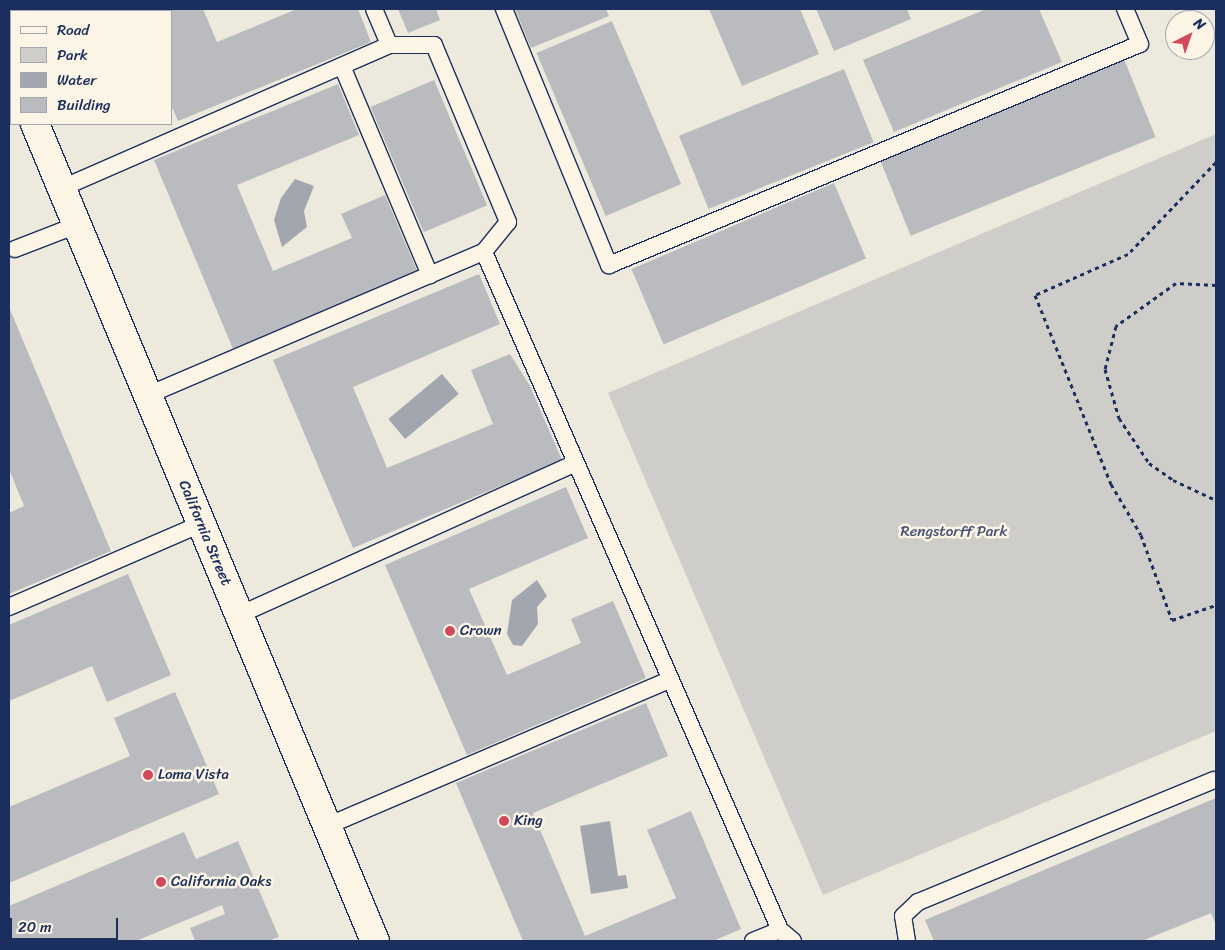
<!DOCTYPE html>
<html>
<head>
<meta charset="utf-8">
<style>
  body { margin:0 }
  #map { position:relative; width:1225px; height:950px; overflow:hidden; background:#eee9dd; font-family:Sriracha,sans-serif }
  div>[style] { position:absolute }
  .green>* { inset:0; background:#cfcdca }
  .water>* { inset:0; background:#a2a7af; transform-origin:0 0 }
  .building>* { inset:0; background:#babbbe; transform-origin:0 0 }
  .path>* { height:3px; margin-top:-1.5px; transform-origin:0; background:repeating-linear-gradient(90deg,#1b2f5e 0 4px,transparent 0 8px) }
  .roads { filter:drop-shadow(1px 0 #1b2f5e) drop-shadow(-1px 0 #1b2f5e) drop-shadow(0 1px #1b2f5e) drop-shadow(0 -1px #1b2f5e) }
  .service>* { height:16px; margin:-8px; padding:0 8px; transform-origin:8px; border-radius:8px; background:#fcf5e5 }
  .secondary>* { height:28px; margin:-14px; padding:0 14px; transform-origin:14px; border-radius:14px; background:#fcf5e5 }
  .dots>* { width:14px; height:14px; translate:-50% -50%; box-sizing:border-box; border:2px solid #fcf5e5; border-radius:50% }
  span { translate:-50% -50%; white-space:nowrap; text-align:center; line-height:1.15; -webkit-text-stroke:5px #fcf5e5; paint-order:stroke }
  .park-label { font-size:15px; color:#485679 }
  .street-label { font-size:15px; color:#1b2f5e }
  .poi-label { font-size:15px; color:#1b2f5e }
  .left { translate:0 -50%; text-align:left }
  .frame { position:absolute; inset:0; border:10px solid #1b2f5e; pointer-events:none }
  .legend { position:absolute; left:10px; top:10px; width:162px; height:115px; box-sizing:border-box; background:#fcf5e5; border:1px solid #a2a6af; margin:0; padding:6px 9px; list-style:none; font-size:15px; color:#1b2f5e }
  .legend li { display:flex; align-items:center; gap:10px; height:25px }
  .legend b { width:25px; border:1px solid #a2a6af }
  .north { position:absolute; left:1165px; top:10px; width:50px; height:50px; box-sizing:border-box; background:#fcf5e5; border:1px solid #a2a6af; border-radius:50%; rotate:41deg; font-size:14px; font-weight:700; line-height:20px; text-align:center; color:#1b2f5e }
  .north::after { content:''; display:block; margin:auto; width:18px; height:22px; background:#d1495b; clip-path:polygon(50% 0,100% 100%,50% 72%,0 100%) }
  .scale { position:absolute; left:10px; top:918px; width:108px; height:22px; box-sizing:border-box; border:2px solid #1b2f5e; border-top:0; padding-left:6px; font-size:15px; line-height:18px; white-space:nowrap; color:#1b2f5e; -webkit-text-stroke:4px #fcf5e5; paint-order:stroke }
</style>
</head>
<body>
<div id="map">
  <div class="green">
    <i style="clip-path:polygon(1216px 134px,1216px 731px,823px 895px,608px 393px)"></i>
  </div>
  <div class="water">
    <i style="clip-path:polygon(295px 179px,314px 186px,304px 211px,307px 227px,282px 247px,274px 220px,281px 198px)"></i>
    <i style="left:442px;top:374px;width:26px;height:70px;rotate:50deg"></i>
    <i style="clip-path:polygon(537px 580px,547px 596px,537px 607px,538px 624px,522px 646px,513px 645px,507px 634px,512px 600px)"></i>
    <i style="clip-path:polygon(610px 821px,618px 876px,626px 875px,628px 888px,591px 894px,580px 826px)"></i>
  </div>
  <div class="building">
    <i style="clip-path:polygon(142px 9px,203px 9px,217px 42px,297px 9px,358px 9px,371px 42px,178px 121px,171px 105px,171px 11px)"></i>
    <i style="clip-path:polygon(398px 9px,436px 9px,440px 20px,408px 33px)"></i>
    <i style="clip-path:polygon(515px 9px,606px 9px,609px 16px,531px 48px)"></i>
    <i style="clip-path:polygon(709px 9px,800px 9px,819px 54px,742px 86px)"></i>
    <i style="clip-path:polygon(816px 9px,907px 9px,911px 19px,834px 51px)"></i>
    <i style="clip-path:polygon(986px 9px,1039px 9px,1062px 62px,894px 132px,863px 60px)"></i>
    <i style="left:612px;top:21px;width:177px;height:82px;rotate:67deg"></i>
    <i style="left:1124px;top:59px;width:84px;height:264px;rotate:68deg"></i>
    <i style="left:844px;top:69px;width:79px;height:178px;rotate:68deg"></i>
    <i style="left:434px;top:80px;width:136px;height:69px;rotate:67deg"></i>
    <i style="clip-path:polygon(338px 84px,359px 135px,237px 185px,273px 271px,352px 238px,341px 214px,385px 195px,418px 273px,233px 349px,154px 160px)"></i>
    <i style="left:834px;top:183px;width:82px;height:220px;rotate:67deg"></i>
    <i style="clip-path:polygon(479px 274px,500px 324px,353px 387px,387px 468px,493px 424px,471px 370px,510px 354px,530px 386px,562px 460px,353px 548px,273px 360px)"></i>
    <i style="clip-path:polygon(9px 307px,111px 551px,9px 594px,9px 513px,24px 506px,9px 469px)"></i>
    <i style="clip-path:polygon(566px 487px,588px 538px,469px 589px,507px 675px,581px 643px,571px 619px,613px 601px,646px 678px,467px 755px,385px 565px)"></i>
    <i style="clip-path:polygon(128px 574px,171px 675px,107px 702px,92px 666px,9px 701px,9px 625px)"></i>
    <i style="clip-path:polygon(175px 692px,219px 794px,9px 883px,9px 807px,130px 756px,114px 718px)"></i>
    <i style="clip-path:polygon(646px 703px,668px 756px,533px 813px,585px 936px,676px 898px,647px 830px,691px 811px,741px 929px,713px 941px,523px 941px,456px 783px)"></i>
    <i style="clip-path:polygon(1216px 798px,1216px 925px,1211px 913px,1142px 941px,934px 941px,925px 920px)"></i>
    <i style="clip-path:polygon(184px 832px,196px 859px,238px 841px,279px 937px,268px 941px,195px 941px,190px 928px,225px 914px,222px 905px,136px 941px,9px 941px,9px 906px)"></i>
  </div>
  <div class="path">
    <i style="left:1216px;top:162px;width:127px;rotate:133.7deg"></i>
    <i style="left:1128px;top:254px;width:102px;rotate:156.2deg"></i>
    <i style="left:1035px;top:295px;width:204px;rotate:68.1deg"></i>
    <i style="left:1111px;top:484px;width:59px;rotate:59.5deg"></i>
    <i style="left:1141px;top:535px;width:90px;rotate:70deg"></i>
    <i style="left:1172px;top:620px;width:46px;rotate:-18.8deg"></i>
    <i style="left:1216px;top:285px;width:40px;rotate:-177.1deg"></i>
    <i style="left:1176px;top:283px;width:74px;rotate:144.4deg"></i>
    <i style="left:1116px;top:326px;width:44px;rotate:104.3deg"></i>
    <i style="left:1105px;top:369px;width:51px;rotate:74.1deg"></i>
    <i style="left:1119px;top:418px;width:54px;rotate:56.3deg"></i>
    <i style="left:1149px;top:463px;width:29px;rotate:35deg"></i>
    <i style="left:1173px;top:480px;width:47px;rotate:24.9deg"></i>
  </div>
  <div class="roads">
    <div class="service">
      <i style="left:374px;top:9px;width:39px;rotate:67deg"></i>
      <i style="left:389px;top:45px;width:45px"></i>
      <i style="left:434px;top:45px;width:192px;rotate:67.3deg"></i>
      <i style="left:508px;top:222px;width:38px;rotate:129deg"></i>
      <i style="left:484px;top:252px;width:740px;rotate:66.41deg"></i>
      <i style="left:780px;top:930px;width:17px;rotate:40deg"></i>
      <i style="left:504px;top:9px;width:277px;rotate:67.7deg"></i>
      <i style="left:609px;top:265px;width:575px;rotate:-22.6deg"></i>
      <i style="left:1140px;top:44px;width:38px;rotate:-113deg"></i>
      <i style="left:342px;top:66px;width:227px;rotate:67.2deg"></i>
      <i style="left:62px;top:188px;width:357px;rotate:-23.6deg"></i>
      <i style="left:15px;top:249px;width:66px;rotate:-21.2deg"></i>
      <i style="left:148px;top:395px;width:365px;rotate:-23.1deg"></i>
      <i style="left:9px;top:607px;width:209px;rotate:-23.4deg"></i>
      <i style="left:239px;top:615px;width:369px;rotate:-24.3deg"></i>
      <i style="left:327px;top:826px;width:372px;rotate:-23.1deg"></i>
      <i style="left:753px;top:941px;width:29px;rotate:-22deg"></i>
      <i style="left:907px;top:941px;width:25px;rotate:-99deg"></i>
      <i style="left:903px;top:916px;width:21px;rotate:-43deg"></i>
      <i style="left:918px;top:902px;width:320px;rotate:-22.4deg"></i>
    </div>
    <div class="secondary">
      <i style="left:9px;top:61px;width:6px;rotate:72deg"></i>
      <i style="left:35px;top:124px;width:885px;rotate:67.41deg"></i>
    </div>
  </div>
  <div class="dots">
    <i style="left:450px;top:631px;background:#d1495b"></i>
    <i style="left:148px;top:775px;background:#d1495b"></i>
    <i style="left:504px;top:821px;background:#d1495b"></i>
    <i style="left:161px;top:882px;background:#d1495b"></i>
  </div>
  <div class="park-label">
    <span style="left:954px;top:532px">Rengstorff Park</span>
  </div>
  <div class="street-label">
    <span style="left:205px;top:533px;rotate:67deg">California Street</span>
  </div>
  <div class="poi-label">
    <span class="left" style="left:460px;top:631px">Crown</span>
    <span class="left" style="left:158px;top:775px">Loma Vista</span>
    <span class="left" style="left:514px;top:821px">King</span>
    <span class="left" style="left:171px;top:882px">California Oaks</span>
  </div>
  <div class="frame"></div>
  <ul class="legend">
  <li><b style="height:6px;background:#fcf5e5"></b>Road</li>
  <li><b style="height:14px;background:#cfcdca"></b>Park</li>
  <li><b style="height:14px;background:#a2a7af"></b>Water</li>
  <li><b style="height:14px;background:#babbbe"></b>Building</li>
  </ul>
  <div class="north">N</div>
  <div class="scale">20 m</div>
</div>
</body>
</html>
